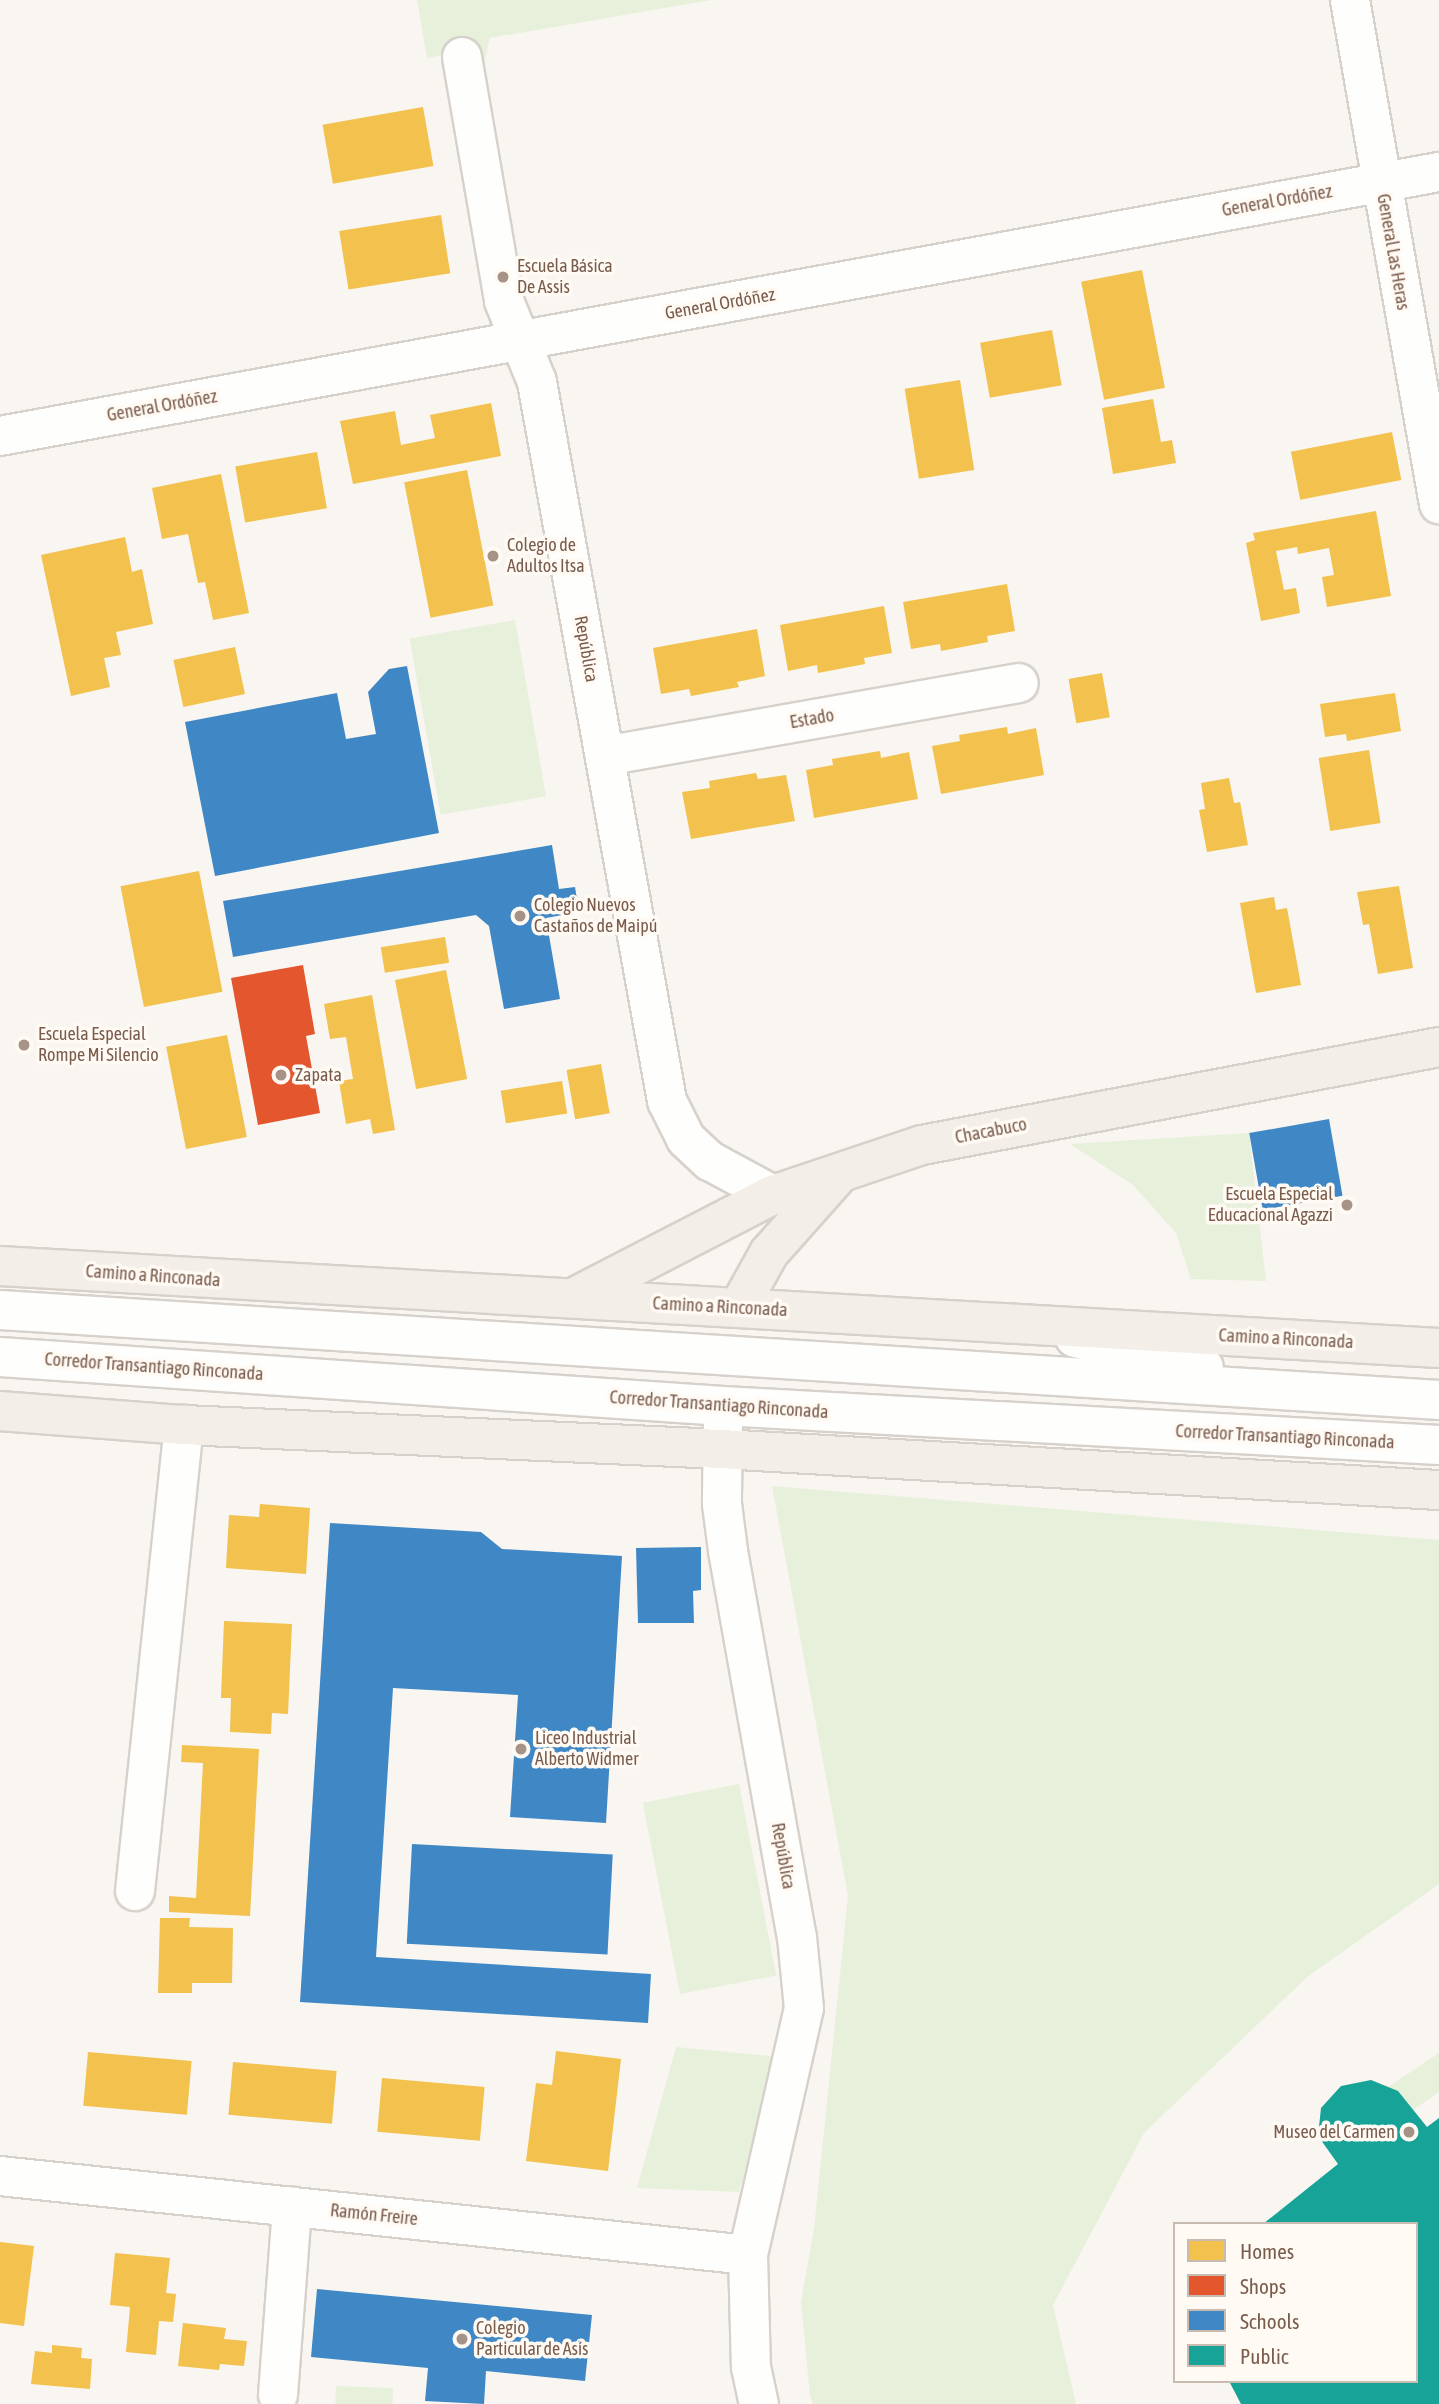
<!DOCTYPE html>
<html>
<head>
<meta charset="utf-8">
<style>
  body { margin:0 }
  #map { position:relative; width:1439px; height:2404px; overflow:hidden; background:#f9f5f0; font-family:"Asap Condensed",sans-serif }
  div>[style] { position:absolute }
  .green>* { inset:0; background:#e7f0db; transform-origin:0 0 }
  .homes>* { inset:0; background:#f2c14e; transform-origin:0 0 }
  .shops>* { inset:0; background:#e4572e }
  .schools>* { inset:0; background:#3f88c5; transform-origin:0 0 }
  .public>* { inset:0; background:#17a398 }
  .roads { filter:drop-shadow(2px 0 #d7d1cb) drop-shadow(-2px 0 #d7d1cb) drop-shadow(0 2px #d7d1cb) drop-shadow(0 -2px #d7d1cb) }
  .minor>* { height:38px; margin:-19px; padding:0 19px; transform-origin:19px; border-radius:19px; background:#fefefd }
  .major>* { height:38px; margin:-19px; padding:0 19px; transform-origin:19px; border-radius:19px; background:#f3eee8 }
  .dots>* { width:19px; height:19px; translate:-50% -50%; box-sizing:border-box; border:4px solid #fffaf3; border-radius:50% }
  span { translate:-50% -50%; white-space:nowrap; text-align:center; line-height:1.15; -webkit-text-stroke:7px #fffaf3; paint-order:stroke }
  .street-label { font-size:18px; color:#7a5c4d }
  .poi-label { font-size:18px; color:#7a5c4d }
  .left { translate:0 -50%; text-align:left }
  .right { translate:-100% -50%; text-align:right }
  .legend { position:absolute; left:1173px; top:2222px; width:245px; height:161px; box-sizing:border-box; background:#fffaf3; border:2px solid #cabbb1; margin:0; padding:9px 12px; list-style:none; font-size:21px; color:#7a5c4d }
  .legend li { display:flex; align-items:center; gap:14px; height:35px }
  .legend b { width:35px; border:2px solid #cabbb1 }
</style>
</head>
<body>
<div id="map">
  <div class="green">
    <i style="clip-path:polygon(417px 0,711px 0,490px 38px,484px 63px,448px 54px,427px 58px)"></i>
    <i style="left:515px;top:620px;width:179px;height:107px;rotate:80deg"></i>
    <i style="clip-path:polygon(1249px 1133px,1266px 1281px,1191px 1279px,1176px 1233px,1133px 1185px,1070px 1144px)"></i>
    <i style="clip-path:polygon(772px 1486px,1439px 1540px,1439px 1884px,1307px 1977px,1144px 2133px,1053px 2305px,1076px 2404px,813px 2404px,810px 2395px,801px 2302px,814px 2229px,848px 1896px)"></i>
    <i style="left:739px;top:1784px;width:195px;height:98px;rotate:79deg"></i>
    <i style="clip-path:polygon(676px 2047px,779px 2057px,739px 2192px,637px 2188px)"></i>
    <i style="clip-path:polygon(1439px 2053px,1439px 2092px,1413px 2110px,1388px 2087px)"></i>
    <i style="left:336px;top:2386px;width:57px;height:18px;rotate:2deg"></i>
  </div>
  <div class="homes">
    <i style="left:423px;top:107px;width:60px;height:102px;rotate:80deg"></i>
    <i style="left:441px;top:215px;width:59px;height:103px;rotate:81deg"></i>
    <i style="left:1142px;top:270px;width:120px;height:62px;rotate:79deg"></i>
    <i style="left:1052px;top:330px;width:56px;height:73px;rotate:80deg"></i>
    <i style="left:960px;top:380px;width:91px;height:56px;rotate:81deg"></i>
    <i style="clip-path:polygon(1153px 399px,1161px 442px,1172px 440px,1176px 463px,1113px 474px,1102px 408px)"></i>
    <i style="clip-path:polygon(491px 403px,501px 456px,353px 484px,340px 421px,395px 411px,401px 445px,435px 438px,430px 415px)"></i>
    <i style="left:1392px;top:432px;width:49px;height:103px;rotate:79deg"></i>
    <i style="left:317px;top:452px;width:57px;height:83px;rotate:80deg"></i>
    <i style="left:467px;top:470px;width:138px;height:64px;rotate:79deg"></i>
    <i style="clip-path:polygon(221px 474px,249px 613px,213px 620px,205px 582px,198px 583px,188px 534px,162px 539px,152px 488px)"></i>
    <i style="clip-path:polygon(1376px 511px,1391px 596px,1327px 607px,1322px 577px,1334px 575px,1329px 548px,1298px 554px,1297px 547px,1276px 551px,1284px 590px,1296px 588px,1300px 613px,1261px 621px,1246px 543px,1255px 540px,1253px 533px)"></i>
    <i style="clip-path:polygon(125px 537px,132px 572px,142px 569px,153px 624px,116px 632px,121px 655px,104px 658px,110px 687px,71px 696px,41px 555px)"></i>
    <i style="clip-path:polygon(1007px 584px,1015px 631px,987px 636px,988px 642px,941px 651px,940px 644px,911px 649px,903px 602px)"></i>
    <i style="clip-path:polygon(884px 606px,892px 653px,864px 658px,865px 664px,818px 673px,817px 665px,788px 671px,780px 625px)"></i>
    <i style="clip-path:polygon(757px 629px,765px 676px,737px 682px,739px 687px,691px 696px,689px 689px,661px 694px,653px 648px)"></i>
    <i style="left:235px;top:647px;width:48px;height:63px;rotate:78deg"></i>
    <i style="left:1102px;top:673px;width:45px;height:34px;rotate:80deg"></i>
    <i style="clip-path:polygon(1395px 693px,1401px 731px,1347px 741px,1346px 734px,1325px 737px,1320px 704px)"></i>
    <i style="clip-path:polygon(1007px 727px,1008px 734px,1036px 728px,1044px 775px,941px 794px,932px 746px,960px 741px,959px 735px)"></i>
    <i style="left:1369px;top:750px;width:74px;height:51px;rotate:81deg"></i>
    <i style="clip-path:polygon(880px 751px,881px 758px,909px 752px,918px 799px,814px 818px,806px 770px,833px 765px,832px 759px)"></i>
    <i style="clip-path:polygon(756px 773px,758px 779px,786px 775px,795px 821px,691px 839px,682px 792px,710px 788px,709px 781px)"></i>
    <i style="clip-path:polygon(1229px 778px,1234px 803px,1240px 802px,1248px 845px,1207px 852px,1199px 810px,1205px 809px,1201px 783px)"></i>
    <i style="left:199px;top:871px;width:123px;height:80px;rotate:79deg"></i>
    <i style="clip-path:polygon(1399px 886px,1413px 968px,1378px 974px,1369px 924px,1363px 925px,1357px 892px)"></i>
    <i style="clip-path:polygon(1274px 897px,1276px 910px,1287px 908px,1301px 985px,1256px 993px,1240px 903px)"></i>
    <i style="left:445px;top:937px;width:26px;height:65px;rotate:81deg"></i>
    <i style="left:446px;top:970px;width:111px;height:52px;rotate:79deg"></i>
    <i style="clip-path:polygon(372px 995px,395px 1130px,373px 1134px,370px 1119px,346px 1124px,339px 1081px,353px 1079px,346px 1037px,330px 1039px,324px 1004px)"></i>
    <i style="left:227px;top:1035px;width:104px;height:62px;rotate:79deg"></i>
    <i style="left:601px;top:1064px;width:50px;height:35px;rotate:80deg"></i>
    <i style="left:562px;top:1081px;width:33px;height:62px;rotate:81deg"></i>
    <i style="clip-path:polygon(260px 1504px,310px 1508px,306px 1574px,226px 1568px,229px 1515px,259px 1517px)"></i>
    <i style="clip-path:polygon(224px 1621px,292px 1624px,288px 1714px,272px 1713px,271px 1734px,230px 1732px,231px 1698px,221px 1698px)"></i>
    <i style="clip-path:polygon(182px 1745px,259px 1749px,250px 1916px,169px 1912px,169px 1896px,196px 1898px,203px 1763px,181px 1762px)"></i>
    <i style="clip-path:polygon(160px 1918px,190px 1918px,189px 1927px,233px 1928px,232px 1983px,192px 1983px,192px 1993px,158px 1993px)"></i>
    <i style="clip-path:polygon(556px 2051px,621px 2059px,608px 2171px,526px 2161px,536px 2083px,552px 2085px)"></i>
    <i style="left:88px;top:2052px;width:104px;height:54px;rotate:5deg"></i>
    <i style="left:233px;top:2062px;width:104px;height:53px;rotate:5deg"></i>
    <i style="left:382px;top:2078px;width:103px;height:54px;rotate:5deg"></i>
    <i style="clip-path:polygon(0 2242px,34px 2246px,24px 2326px,0 2323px)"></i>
    <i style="clip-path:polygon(115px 2253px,170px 2258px,166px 2293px,176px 2294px,173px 2322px,159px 2321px,156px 2355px,126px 2352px,130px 2307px,110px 2305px)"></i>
    <i style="clip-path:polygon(183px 2323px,226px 2328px,224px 2339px,247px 2341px,244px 2366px,220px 2364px,219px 2370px,178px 2366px)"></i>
    <i style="clip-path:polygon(52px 2345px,82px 2348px,81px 2358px,92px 2359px,90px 2389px,31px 2384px,35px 2351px,52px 2353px)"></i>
  </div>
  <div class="shops">
    <i style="clip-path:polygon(303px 965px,315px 1034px,306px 1036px,320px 1113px,258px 1125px,231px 978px)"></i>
  </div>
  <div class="schools">
    <i style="clip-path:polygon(407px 666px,439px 833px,215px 876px,185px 722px,337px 693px,346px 739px,376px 734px,368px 692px,389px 669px)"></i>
    <i style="clip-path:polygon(552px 845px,559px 889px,575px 887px,579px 912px,546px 918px,560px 999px,504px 1009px,489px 926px,476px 915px,233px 957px,223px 901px)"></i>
    <i style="left:1329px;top:1119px;width:78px;height:81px;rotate:80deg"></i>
    <i style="clip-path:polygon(330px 1523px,481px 1532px,502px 1549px,622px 1556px,606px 1823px,510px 1817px,518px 1695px,393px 1688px,376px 1957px,651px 1974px,648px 2023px,300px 2002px)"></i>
    <i style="clip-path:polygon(701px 1547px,701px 1590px,693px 1591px,694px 1623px,638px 1623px,636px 1548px)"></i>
    <i style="left:412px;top:1844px;width:201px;height:100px;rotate:3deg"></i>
    <i style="clip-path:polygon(317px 2289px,592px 2315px,585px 2381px,486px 2371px,484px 2404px,425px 2401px,428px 2368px,311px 2357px)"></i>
  </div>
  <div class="public">
    <i style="clip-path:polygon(1371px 2080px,1398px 2091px,1427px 2127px,1439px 2118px,1439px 2404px,1241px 2404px,1229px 2381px,1416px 2381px,1416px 2224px,1263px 2224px,1338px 2164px,1318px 2136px,1321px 2108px,1341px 2086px)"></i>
  </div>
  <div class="roads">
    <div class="minor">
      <i style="left:1350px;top:0;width:512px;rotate:79.99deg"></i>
      <i style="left:462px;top:57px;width:248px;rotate:80.2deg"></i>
      <i style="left:504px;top:301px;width:87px;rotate:67.8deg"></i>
      <i style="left:537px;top:382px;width:731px;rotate:79.75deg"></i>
      <i style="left:667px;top:1101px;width:42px;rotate:63.4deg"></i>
      <i style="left:686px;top:1139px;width:33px;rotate:43deg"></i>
      <i style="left:710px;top:1161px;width:72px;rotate:28.4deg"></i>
      <i style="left:0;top:436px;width:1463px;rotate:-10.4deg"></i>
      <i style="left:605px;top:756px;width:420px;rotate:-10deg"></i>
      <i style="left:0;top:1310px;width:1442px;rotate:3.58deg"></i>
      <i style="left:1075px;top:1338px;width:132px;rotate:12.7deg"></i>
      <i style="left:0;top:1357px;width:725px;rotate:3.88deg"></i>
      <i style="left:723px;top:1406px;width:717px;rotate:3.12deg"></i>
      <i style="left:723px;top:1416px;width:88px;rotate:90.7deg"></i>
      <i style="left:722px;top:1504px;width:47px;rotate:82.7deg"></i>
      <i style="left:728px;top:1551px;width:392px;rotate:79.9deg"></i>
      <i style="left:797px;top:1937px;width:71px;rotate:84.4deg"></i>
      <i style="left:804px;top:2008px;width:253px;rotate:102.8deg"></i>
      <i style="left:748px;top:2255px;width:112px;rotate:88.5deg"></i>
      <i style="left:751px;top:2367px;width:38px;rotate:78deg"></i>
      <i style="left:135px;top:1891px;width:469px;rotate:-84deg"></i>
      <i style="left:0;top:2176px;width:752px;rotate:6.03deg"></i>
      <i style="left:278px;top:2395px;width:189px;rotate:-85.7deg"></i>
    </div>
    <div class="major">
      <i style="left:0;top:1266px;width:1441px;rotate:3.26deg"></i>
      <i style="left:575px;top:1297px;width:223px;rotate:-27.3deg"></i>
      <i style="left:773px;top:1195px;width:157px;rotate:-18.6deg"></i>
      <i style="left:922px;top:1145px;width:526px;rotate:-10.73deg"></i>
      <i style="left:739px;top:1307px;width:62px;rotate:-60.9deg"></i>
      <i style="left:769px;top:1253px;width:107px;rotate:-48.4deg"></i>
      <i style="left:0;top:1411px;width:185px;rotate:4.4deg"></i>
      <i style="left:184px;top:1425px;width:538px;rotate:2.56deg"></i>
      <i style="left:721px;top:1449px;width:719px;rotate:3.27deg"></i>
    </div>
  </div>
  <div class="dots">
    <i style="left:503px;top:277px;background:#a69286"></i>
    <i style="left:493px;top:556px;background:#a69286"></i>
    <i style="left:520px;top:916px;background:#a69286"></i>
    <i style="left:24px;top:1045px;background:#a69286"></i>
    <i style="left:281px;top:1075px;background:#a69286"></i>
    <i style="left:1347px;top:1205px;background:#a69286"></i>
    <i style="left:521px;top:1749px;background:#a69286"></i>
    <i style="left:1409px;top:2132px;background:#a69286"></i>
    <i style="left:462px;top:2339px;background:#a69286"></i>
  </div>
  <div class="street-label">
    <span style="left:1277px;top:201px;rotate:-10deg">General Ordóñez</span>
    <span style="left:1393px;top:252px;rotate:80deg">General Las Heras</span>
    <span style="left:720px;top:304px;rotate:-10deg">General Ordóñez</span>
    <span style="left:162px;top:406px;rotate:-10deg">General Ordóñez</span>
    <span style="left:586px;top:649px;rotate:80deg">República</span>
    <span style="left:812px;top:719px;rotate:-10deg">Estado</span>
    <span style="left:991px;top:1131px;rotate:-11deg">Chacabuco</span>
    <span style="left:153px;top:1276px;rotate:4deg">Camino a Rinconada</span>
    <span style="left:720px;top:1307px;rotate:3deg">Camino a Rinconada</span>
    <span style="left:1286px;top:1339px;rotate:3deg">Camino a Rinconada</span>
    <span style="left:154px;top:1367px;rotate:4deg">Corredor Transantiago Rinconada</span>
    <span style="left:719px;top:1405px;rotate:4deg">Corredor Transantiago Rinconada</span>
    <span style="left:1285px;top:1437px;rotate:3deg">Corredor Transantiago Rinconada</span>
    <span style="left:783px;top:1856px;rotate:80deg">República</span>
    <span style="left:374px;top:2215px;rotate:6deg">Ramón Freire</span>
  </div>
  <div class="poi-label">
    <span class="left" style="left:517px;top:277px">Escuela Básica<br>De Assis</span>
    <span class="left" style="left:507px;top:556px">Colegio de<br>Adultos Itsa</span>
    <span class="left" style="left:534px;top:916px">Colegio Nuevos<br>Castaños de Maipú</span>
    <span class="left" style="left:38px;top:1045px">Escuela Especial<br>Rompe Mi Silencio</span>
    <span class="left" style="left:295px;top:1075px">Zapata</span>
    <span class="right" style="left:1333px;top:1205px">Escuela Especial<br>Educacional Agazzi</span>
    <span class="left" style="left:535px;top:1749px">Liceo Industrial<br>Alberto Widmer</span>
    <span class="right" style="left:1395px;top:2132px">Museo del Carmen</span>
    <span class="left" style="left:476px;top:2339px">Colegio<br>Particular de Asís</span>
  </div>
  <ul class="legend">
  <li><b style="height:19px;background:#f2c14e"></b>Homes</li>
  <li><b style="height:19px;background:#e4572e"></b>Shops</li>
  <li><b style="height:19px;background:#3f88c5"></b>Schools</li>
  <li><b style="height:19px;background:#17a398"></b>Public</li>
  </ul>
</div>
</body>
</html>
